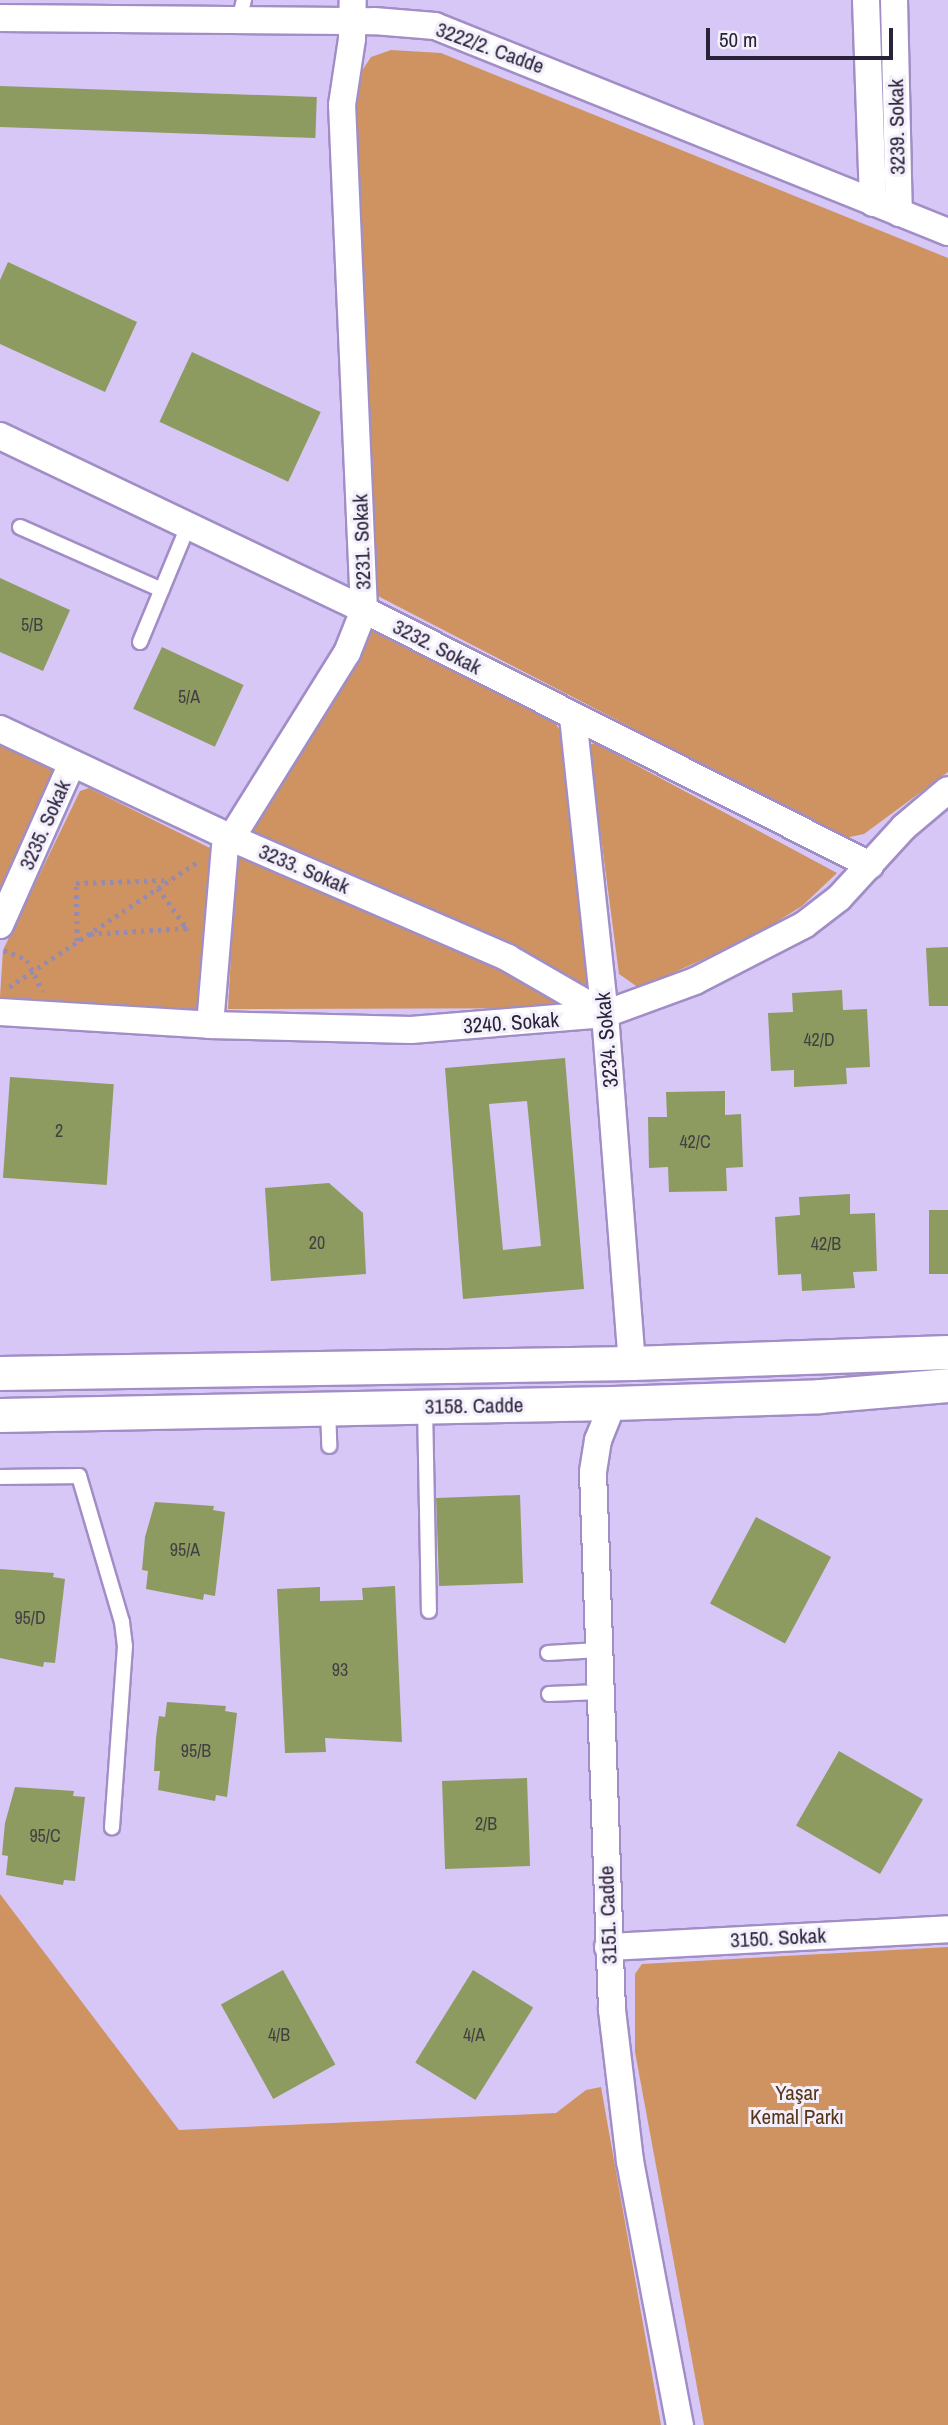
<!DOCTYPE html>
<html>
<head>
<meta charset="utf-8">
<style>
  body { margin:0 }
  #map { position:relative; width:948px; height:2425px; overflow:hidden; background:#d7c7f6; font-family:"Archivo Narrow",sans-serif }
  div>[style] { position:absolute }
  .green>* { inset:0; background:#ce9361 }
  .building>* { inset:0; background:#8d9b60; transform-origin:0 0 }
  .path>* { height:4.5px; margin-top:-2.25px; transform-origin:0; background:repeating-linear-gradient(90deg,#978ab0 0 3.5px,transparent 0 8.5px) }
  .roads { filter:drop-shadow(2px 0 #a18ec6) drop-shadow(-2px 0 #a18ec6) drop-shadow(0 2px #a18ec6) drop-shadow(0 -2px #a18ec6) }
  .service>* { height:14px; margin:-7px; padding:0 7px; transform-origin:7px; border-radius:7px; background:#fff }
  .minor>* { height:26px; margin:-13px; padding:0 13px; transform-origin:13px; border-radius:13px; background:#fff }
  .tertiary>* { height:33px; margin:-16.5px; padding:0 16.5px; transform-origin:16.5px; border-radius:16.5px; background:#fff }
  span { translate:-50% -50%; white-space:nowrap; text-align:center; line-height:1.15; -webkit-text-stroke:6px #f3effb; paint-order:stroke }
  .number-label { font-size:18px; color:#434043 }
  .number-label span { -webkit-text-stroke-width:0 }
  .street-label { font-size:21px; color:#2a2239 }
  .park-label { font-size:21px; color:#563518 }
  .scale { position:absolute; left:706px; top:28px; width:187px; height:32px; box-sizing:border-box; border:4px solid #2a2239; border-top:0; padding-left:9px; font-size:21px; line-height:24px; white-space:nowrap; color:#2a2239; -webkit-text-stroke:5px #f3effb; paint-order:stroke }
</style>
</head>
<body>
<div id="map">
  <div class="green">
    <i style="clip-path:polygon(391px 50px,441px 53px,948px 258px,948px 772px,864px 834px,845px 838px,376px 595px,350px 89px,371px 57px)"></i>
    <i style="clip-path:polygon(373px 627px,553px 720px,561px 732px,595px 998px,575px 1008px,228px 1009px,236px 861px,243px 853px,245px 827px)"></i>
    <i style="clip-path:polygon(0 743px,59px 772px,0 911px)"></i>
    <i style="clip-path:polygon(595px 743px,837px 873px,802px 906px,751px 938px,639px 988px,619px 974px,589px 745px)"></i>
    <i style="clip-path:polygon(89px 788px,212px 849px,200px 1010px,0 997px,3px 950px,80px 791px)"></i>
    <i style="clip-path:polygon(0 1894px,179px 2130px,556px 2113px,586px 2090px,601px 2087px,661px 2425px,0 2425px)"></i>
    <i style="clip-path:polygon(948px 1947px,948px 2425px,704px 2425px,635px 2052px,635px 1974px,642px 1964px)"></i>
  </div>
  <div class="building">
    <i style="left:0;top:86px;width:317px;height:41px;rotate:2deg"></i>
    <i style="clip-path:polygon(8px 262px,137px 322px,105px 392px,0 344px,0 280px)"></i>
    <i style="left:192px;top:352px;width:142px;height:77px;rotate:25deg"></i>
    <i style="clip-path:polygon(0 578px,70px 610px,43px 671px,0 652px)"></i>
    <i style="left:162px;top:647px;width:90px;height:68px;rotate:25deg"></i>
    <i style="clip-path:polygon(948px 947px,948px 1006px,929px 1006px,926px 948px)"></i>
    <i style="clip-path:polygon(842px 990px,843px 1010px,867px 1009px,870px 1067px,846px 1068px,847px 1084px,794px 1087px,794px 1070px,771px 1071px,768px 1013px,793px 1012px,792px 993px)"></i>
    <i style="clip-path:polygon(evenodd,565px 1058px,584px 1289px,463px 1299px,445px 1068px,565px 1058px,527px 1101px,541px 1246px,503px 1250px,489px 1104px,527px 1101px)"></i>
    <i style="left:10px;top:1077px;width:104px;height:101px;rotate:4deg"></i>
    <i style="clip-path:polygon(725px 1091px,725px 1115px,741px 1114px,743px 1167px,726px 1168px,727px 1191px,669px 1192px,668px 1167px,649px 1168px,648px 1117px,667px 1117px,666px 1092px)"></i>
    <i style="clip-path:polygon(329px 1183px,363px 1213px,366px 1274px,271px 1281px,265px 1188px)"></i>
    <i style="clip-path:polygon(850px 1194px,850px 1214px,875px 1213px,877px 1271px,853px 1272px,855px 1288px,802px 1291px,801px 1274px,778px 1275px,775px 1217px,800px 1215px,799px 1197px)"></i>
    <i style="left:948px;top:1210px;width:64px;height:19px;rotate:90deg"></i>
    <i style="left:520px;top:1495px;width:88px;height:84px;rotate:88deg"></i>
    <i style="clip-path:polygon(155px 1502px,214px 1506px,213px 1510px,225px 1512px,215px 1596px,204px 1594px,203px 1600px,146px 1589px,148px 1571px,142px 1570px,145px 1537px)"></i>
    <i style="left:756px;top:1517px;width:85px;height:98px;rotate:28deg"></i>
    <i style="clip-path:polygon(0 1569px,54px 1573px,53px 1577px,65px 1579px,55px 1663px,44px 1662px,43px 1667px,0 1658px)"></i>
    <i style="clip-path:polygon(395px 1586px,402px 1742px,325px 1738px,326px 1752px,285px 1753px,277px 1589px,320px 1587px,320px 1601px,363px 1600px,362px 1588px)"></i>
    <i style="clip-path:polygon(167px 1702px,226px 1706px,225px 1711px,237px 1713px,227px 1797px,216px 1795px,215px 1801px,158px 1790px,160px 1771px,154px 1771px,156px 1738px,159px 1716px,165px 1717px)"></i>
    <i style="left:839px;top:1751px;width:97px;height:86px;rotate:30deg"></i>
    <i style="left:527px;top:1778px;width:88px;height:85px;rotate:88deg"></i>
    <i style="clip-path:polygon(15px 1787px,74px 1791px,73px 1796px,85px 1797px,75px 1881px,64px 1880px,63px 1885px,6px 1875px,8px 1856px,2px 1855px,5px 1823px)"></i>
    <i style="left:283px;top:1970px;width:108px;height:71px;rotate:61deg"></i>
    <i style="left:473px;top:1970px;width:71px;height:109px;rotate:32deg"></i>
  </div>
  <div class="path">
    <i style="left:158px;top:888px;width:52px;rotate:54.5deg"></i>
    <i style="left:90px;top:934px;width:97px;rotate:-3.5deg"></i>
    <i style="left:77px;top:941px;width:58px;rotate:-91deg"></i>
    <i style="left:76px;top:883px;width:94px;rotate:-1.8deg"></i>
    <i style="left:4px;top:950px;width:25px;rotate:23deg"></i>
    <i style="left:27px;top:960px;width:35px;rotate:63deg"></i>
    <i style="left:9px;top:987px;width:229px;rotate:-33.6deg"></i>
  </div>
  <div class="roads">
    <div class="service">
      <i style="left:239px;top:20px;width:21px;rotate:-76deg"></i>
      <i style="left:20px;top:527px;width:155px;rotate:23.9deg"></i>
      <i style="left:140px;top:642px;width:126px;rotate:-67.5deg"></i>
      <i style="left:425px;top:1406px;width:205px;rotate:88.9deg"></i>
      <i style="left:328px;top:1408px;width:38px;rotate:88deg"></i>
      <i style="left:0;top:1477px;width:79px;rotate:-0.7deg"></i>
      <i style="left:79px;top:1476px;width:152px;rotate:73.6deg"></i>
      <i style="left:122px;top:1622px;width:24px;rotate:83deg"></i>
      <i style="left:125px;top:1646px;width:182px;rotate:94.1deg"></i>
      <i style="left:548px;top:1653px;width:51px;rotate:-3.4deg"></i>
      <i style="left:549px;top:1694px;width:51px;rotate:-2.2deg"></i>
    </div>
    <div class="minor">
      <i style="left:866px;top:0;width:203px;rotate:88deg"></i>
      <i style="left:894px;top:0;width:213px;rotate:88.7deg"></i>
      <i style="left:0;top:18px;width:374px;rotate:0.5deg"></i>
      <i style="left:374px;top:21px;width:61px;rotate:4.7deg"></i>
      <i style="left:435px;top:26px;width:553px;rotate:21.88deg"></i>
      <i style="left:0;top:436px;width:403px;rotate:25.5deg"></i>
      <i style="left:364px;top:610px;width:567px;rotate:26.75deg"></i>
      <i style="left:573px;top:717px;width:299px;rotate:83.9deg"></i>
      <i style="left:605px;top:1014px;width:350px;rotate:85.6deg"></i>
      <i style="left:0;top:729px;width:253px;rotate:25.2deg"></i>
      <i style="left:229px;top:837px;width:304px;rotate:23.4deg"></i>
      <i style="left:508px;top:958px;width:112px;rotate:30deg"></i>
      <i style="left:0;top:925px;width:177px;rotate:-66deg"></i>
      <i style="left:0;top:1012px;width:210px;rotate:3.5deg"></i>
      <i style="left:210px;top:1025px;width:201px;rotate:1.4deg"></i>
      <i style="left:411px;top:1030px;width:195px;rotate:-4.7deg"></i>
      <i style="left:605px;top:1014px;width:96px;rotate:-20.1deg"></i>
      <i style="left:695px;top:981px;width:123px;rotate:-27.2deg"></i>
      <i style="left:804px;top:925px;width:44px;rotate:-37.6deg"></i>
      <i style="left:839px;top:898px;width:96px;rotate:-47.5deg"></i>
      <i style="left:904px;top:827px;width:57px;rotate:-40.1deg"></i>
      <i style="left:210px;top:1025px;width:178px;rotate:-85.2deg"></i>
      <i style="left:225px;top:848px;width:230px;rotate:-58deg"></i>
      <i style="left:347px;top:653px;width:46px;rotate:-68.4deg"></i>
      <i style="left:364px;top:610px;width:505px;rotate:-92.49deg"></i>
      <i style="left:342px;top:105px;width:67px;rotate:-81.4deg"></i>
      <i style="left:352px;top:39px;width:39px;rotate:-89deg"></i>
      <i style="left:613px;top:1403px;width:40px;rotate:112deg"></i>
      <i style="left:598px;top:1440px;width:32px;rotate:99deg"></i>
      <i style="left:593px;top:1472px;width:538px;rotate:87.98deg"></i>
      <i style="left:612px;top:2010px;width:152px;rotate:83.2deg"></i>
      <i style="left:630px;top:2161px;width:269px;rotate:79.3deg"></i>
      <i style="left:608px;top:1947px;width:340px;rotate:-3deg"></i>
    </div>
    <div class="tertiary">
      <i style="left:0;top:1373px;width:632px;rotate:-0.91deg"></i>
      <i style="left:632px;top:1363px;width:316px;rotate:-2deg"></i>
      <i style="left:0;top:1415px;width:613px;rotate:-1.12deg"></i>
      <i style="left:613px;top:1403px;width:207px;rotate:-1.9deg"></i>
      <i style="left:820px;top:1396px;width:128px;rotate:-4.9deg"></i>
    </div>
  </div>
  <div class="number-label">
    <span style="left:32px;top:625px">5/B</span>
    <span style="left:189px;top:697px">5/A</span>
    <span style="left:819px;top:1040px">42/D</span>
    <span style="left:59px;top:1131px">2</span>
    <span style="left:695px;top:1142px">42/C</span>
    <span style="left:317px;top:1243px">20</span>
    <span style="left:826px;top:1244px">42/B</span>
    <span style="left:185px;top:1550px">95/A</span>
    <span style="left:30px;top:1618px">95/D</span>
    <span style="left:340px;top:1670px">93</span>
    <span style="left:196px;top:1751px">95/B</span>
    <span style="left:486px;top:1824px">2/B</span>
    <span style="left:45px;top:1836px">95/C</span>
    <span style="left:279px;top:2035px">4/B</span>
    <span style="left:474px;top:2035px">4/A</span>
  </div>
  <div class="street-label">
    <span style="left:490px;top:48px;rotate:20deg">3222/2. Cadde</span>
    <span style="left:897px;top:127px;rotate:-91deg">3239. Sokak</span>
    <span style="left:362px;top:542px;rotate:-92deg">3231. Sokak</span>
    <span style="left:437px;top:647px;rotate:27deg">3232. Sokak</span>
    <span style="left:45px;top:825px;rotate:-66deg">3235. Sokak</span>
    <span style="left:304px;top:869px;rotate:23deg">3233. Sokak</span>
    <span style="left:511px;top:1023px;rotate:-4deg">3240. Sokak</span>
    <span style="left:607px;top:1040px;rotate:-95deg">3234. Sokak</span>
    <span style="left:474px;top:1406px;rotate:-1deg">3158. Cadde</span>
    <span style="left:608px;top:1915px;rotate:-92deg">3151. Cadde</span>
    <span style="left:778px;top:1938px;rotate:-3deg">3150. Sokak</span>
  </div>
  <div class="park-label">
    <span style="left:797px;top:2105px">Yaşar<br>Kemal Parkı</span>
  </div>
  <div class="scale">50 m</div>
</div>
</body>
</html>
